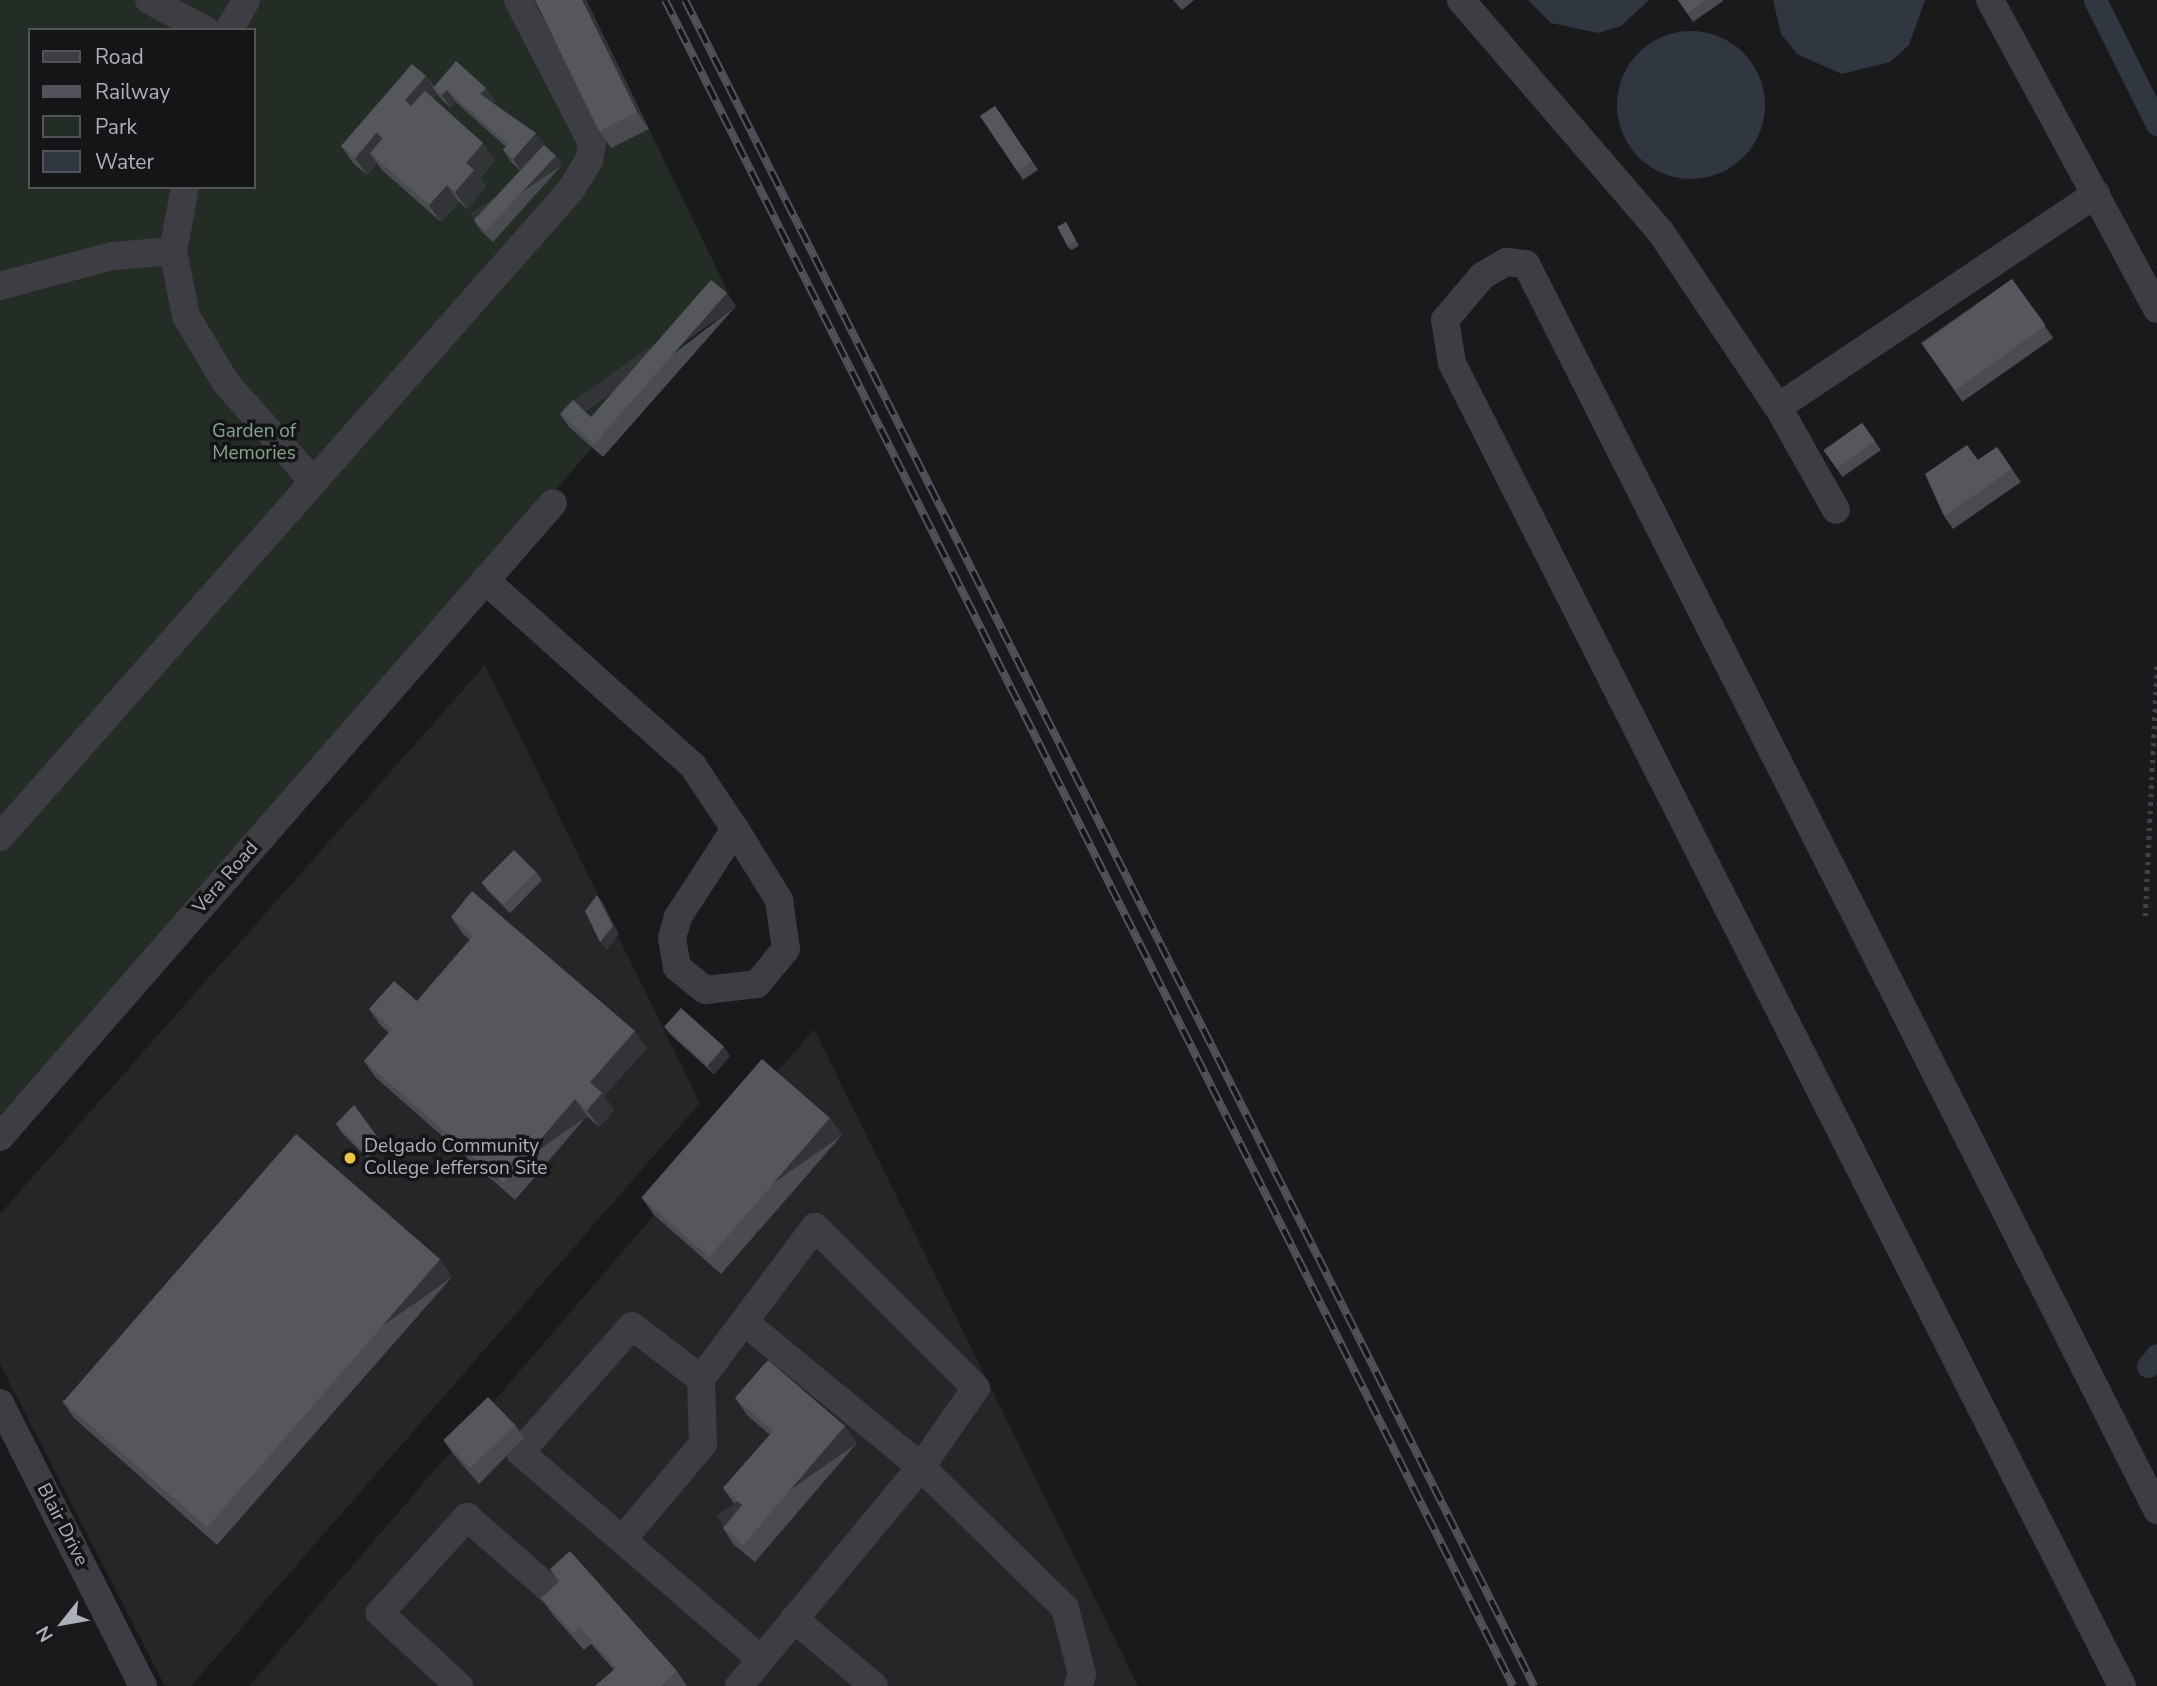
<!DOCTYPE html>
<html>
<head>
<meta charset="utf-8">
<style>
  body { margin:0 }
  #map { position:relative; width:2157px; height:1686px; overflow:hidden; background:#1a1a1c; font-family:"Nunito Sans",sans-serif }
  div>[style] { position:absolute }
  .built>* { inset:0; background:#262629 }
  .green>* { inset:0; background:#242c26 }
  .water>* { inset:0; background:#303740 }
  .round { border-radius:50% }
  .canal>* { height:23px; margin:-11.5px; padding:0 11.5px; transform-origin:11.5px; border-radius:11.5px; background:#303740 }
  .path>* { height:4.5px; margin-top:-2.25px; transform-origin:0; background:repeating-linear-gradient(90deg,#414248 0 3.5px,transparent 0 8.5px) }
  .minor>* { height:28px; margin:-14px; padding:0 14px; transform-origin:14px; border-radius:14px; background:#3d3d43 }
  .rail>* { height:8px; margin-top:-4px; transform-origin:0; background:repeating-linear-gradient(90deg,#151517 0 16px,#52535a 0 32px); box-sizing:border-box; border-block:2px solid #52535a }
  .wall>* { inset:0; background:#4b4c51; transform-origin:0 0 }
  .shaded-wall>* { inset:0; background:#333437; transform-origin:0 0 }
  .building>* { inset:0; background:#56575c; transform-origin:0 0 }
  .dots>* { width:19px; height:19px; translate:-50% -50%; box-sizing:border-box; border:4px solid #151517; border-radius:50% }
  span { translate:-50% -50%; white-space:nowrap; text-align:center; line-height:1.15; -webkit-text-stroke:7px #151517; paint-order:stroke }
  .park-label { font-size:19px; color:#85a58a }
  .street-label { font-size:19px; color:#adb0bb }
  .poi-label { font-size:19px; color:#adb0bb }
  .left { translate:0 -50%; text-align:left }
  .legend { position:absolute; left:28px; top:28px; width:228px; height:161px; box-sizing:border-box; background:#151517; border:2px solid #525359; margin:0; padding:9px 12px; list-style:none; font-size:21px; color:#adb0bb }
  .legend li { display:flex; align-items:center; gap:14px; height:35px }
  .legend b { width:35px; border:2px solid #525359 }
  .north { position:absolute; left:28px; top:1588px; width:70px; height:70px; -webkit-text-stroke:5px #151517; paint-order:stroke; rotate:239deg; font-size:19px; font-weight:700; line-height:28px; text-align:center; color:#adb0bb }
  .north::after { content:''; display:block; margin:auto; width:24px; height:32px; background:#adb0bb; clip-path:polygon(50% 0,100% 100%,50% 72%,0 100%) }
</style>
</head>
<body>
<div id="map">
  <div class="built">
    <i style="clip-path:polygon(485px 665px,700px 1103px,191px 1686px,165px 1686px,0 1364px,0 1214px)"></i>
    <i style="clip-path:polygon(814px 1029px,1138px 1686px,249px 1686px)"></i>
  </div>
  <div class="green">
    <i style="clip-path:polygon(evenodd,0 0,586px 0,729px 294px,0 1115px,0 0,30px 30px,254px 30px,254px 187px,30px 187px,30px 30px)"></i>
  </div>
  <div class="water">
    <i style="clip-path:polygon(1528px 0,1649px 0,1621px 26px,1598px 33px,1551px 23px)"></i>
    <i style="clip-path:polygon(1773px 0,1925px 0,1909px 45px,1890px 62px,1842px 74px,1797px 54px,1781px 34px)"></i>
    <i class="round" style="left:1617px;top:31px;width:148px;height:148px"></i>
  </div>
  <div class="canal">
    <i style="left:2095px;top:0;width:139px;rotate:63.4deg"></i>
    <i style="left:2148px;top:1366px;width:14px;rotate:-51deg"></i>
  </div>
  <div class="path">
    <i style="left:2145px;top:916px;width:254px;rotate:-87.3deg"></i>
  </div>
  <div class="minor">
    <i style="left:149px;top:0;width:64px;rotate:27.8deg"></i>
    <i style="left:1461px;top:0;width:305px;rotate:49.3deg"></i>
    <i style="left:1660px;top:231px;width:212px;rotate:56.2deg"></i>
    <i style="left:1778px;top:407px;width:118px;rotate:60.6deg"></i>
    <i style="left:1990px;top:0;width:351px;rotate:61.6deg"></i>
    <i style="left:229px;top:30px;width:34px;rotate:-60deg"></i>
    <i style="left:185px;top:187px;width:65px;rotate:100.6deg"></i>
    <i style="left:173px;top:251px;width:66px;rotate:78.7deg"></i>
    <i style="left:186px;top:316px;width:78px;rotate:59.2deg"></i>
    <i style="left:226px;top:383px;width:130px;rotate:48.4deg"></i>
    <i style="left:0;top:286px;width:116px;rotate:-15deg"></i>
    <i style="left:112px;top:256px;width:61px;rotate:-4.7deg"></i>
    <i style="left:1778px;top:407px;width:383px;rotate:-33.8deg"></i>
    <i style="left:485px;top:580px;width:279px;rotate:41.8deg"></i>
    <i style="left:693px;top:766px;width:76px;rotate:56.3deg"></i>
    <i style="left:735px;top:829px;width:84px;rotate:58.2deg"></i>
    <i style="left:779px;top:900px;width:49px;rotate:81.9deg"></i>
    <i style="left:786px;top:949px;width:45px;rotate:129.6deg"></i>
    <i style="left:757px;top:984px;width:52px;rotate:173.4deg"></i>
    <i style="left:705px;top:990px;width:36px;rotate:-141deg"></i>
    <i style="left:677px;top:967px;width:29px;rotate:-100deg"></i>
    <i style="left:672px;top:938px;width:22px;rotate:-74deg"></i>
    <i style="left:678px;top:917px;width:105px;rotate:-57.1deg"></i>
    <i style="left:0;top:837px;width:862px;rotate:-48.58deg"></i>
    <i style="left:570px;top:191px;width:36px;rotate:-58deg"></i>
    <i style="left:589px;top:160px;width:17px;rotate:-80deg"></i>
    <i style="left:592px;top:143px;width:161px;rotate:-117.4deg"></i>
    <i style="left:0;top:1137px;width:841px;rotate:-48.9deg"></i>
    <i style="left:747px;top:1324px;width:225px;rotate:39.4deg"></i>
    <i style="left:921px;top:1467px;width:202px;rotate:44.4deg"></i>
    <i style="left:1065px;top:1608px;width:68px;rotate:75.6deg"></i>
    <i style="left:1082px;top:1674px;width:13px;rotate:108deg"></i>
    <i style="left:0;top:1403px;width:317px;rotate:63.2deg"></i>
    <i style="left:624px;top:1538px;width:123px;rotate:-50deg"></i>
    <i style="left:703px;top:1444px;width:65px;rotate:-91.8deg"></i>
    <i style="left:794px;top:1619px;width:104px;rotate:39.9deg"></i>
    <i style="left:459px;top:1686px;width:108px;rotate:-137.3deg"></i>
    <i style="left:380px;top:1613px;width:130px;rotate:-47.8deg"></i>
    <i style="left:467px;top:1517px;width:149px;rotate:41.2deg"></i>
    <i style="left:739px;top:1686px;width:285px;rotate:-50.3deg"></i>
    <i style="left:921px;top:1467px;width:96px;rotate:-55.2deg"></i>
    <i style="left:976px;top:1388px;width:228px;rotate:-135deg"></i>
    <i style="left:815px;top:1227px;width:190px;rotate:126.9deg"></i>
    <i style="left:701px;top:1379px;width:87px;rotate:-142.5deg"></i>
    <i style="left:632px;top:1326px;width:169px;rotate:131.6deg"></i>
    <i style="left:520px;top:1452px;width:318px;rotate:40.7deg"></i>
    <i style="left:2122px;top:1686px;width:1483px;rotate:-116.86deg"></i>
    <i style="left:1452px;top:363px;width:44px;rotate:-99.2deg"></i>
    <i style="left:1445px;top:320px;width:57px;rotate:-49.9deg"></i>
    <i style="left:1482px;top:276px;width:28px;rotate:-30deg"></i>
    <i style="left:1506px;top:262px;width:20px;rotate:6deg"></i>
    <i style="left:1526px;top:264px;width:1397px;rotate:63.14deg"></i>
  </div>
  <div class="rail">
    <i style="left:665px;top:0;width:1887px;rotate:63.3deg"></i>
    <i style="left:685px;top:0;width:1888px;rotate:63.27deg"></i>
  </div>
  <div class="wall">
    <i style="clip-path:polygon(535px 0,586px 0,649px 129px,611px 148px,599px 131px)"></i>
    <i style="clip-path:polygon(1173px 0,1194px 0,1182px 10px)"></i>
    <i style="clip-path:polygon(1678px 0,1722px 0,1723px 1px,1693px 22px)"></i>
    <i style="clip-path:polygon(426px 76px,434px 87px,495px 101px,493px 103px,545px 146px,556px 156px,562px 165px,493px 242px,481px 231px,475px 222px,521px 171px,512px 163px,503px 150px,506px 147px,456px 102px,451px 108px,442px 100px,437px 94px,433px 98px,483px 143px,495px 160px,480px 178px,486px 187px,467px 209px,459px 202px,441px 222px,382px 170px,377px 163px,367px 175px,353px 163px,341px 146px)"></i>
    <i style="left:995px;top:106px;width:77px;height:18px;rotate:56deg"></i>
    <i style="clip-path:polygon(1066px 222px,1079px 246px,1071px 250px,1067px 246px)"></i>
    <i style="left:2012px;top:279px;width:72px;height:111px;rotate:55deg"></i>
    <i style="clip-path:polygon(736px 306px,603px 457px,569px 427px,560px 414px,591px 417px)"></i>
    <i style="left:1862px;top:423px;width:33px;height:47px;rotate:55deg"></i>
    <i style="clip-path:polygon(1997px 447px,2021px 482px,1953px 529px,1944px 516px,1978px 460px)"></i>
    <i style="clip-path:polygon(536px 872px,542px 880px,510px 913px,488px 891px,482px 883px)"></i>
    <i style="clip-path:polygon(451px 917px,647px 1048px,604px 1096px,614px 1110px,599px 1127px,587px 1116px,515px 1200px,376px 1078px,364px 1061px,389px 1033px,381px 1026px,369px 1009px,417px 1001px,470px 940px,463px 934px)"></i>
    <i style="clip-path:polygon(664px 1027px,730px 1056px,714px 1074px,671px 1035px)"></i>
    <i style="clip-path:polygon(354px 1105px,383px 1144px,368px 1159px,342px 1133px,336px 1124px)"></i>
    <i style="clip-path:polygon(830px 1118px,842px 1135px,721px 1274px,654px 1215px,642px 1198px)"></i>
    <i style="clip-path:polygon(440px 1260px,452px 1277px,217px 1545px,74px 1418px,62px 1401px)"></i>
    <i style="clip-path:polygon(735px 1398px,845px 1426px,857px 1443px,755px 1562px,734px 1545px,723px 1528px,739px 1509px,735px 1505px,723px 1488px,770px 1435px,747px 1415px)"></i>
    <i style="clip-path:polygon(515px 1425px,524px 1438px,479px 1484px,453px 1454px,444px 1441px)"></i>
    <i style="clip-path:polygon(550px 1569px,677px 1671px,687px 1686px,595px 1686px,614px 1670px,591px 1644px,584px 1650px,553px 1615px,541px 1598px,559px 1582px)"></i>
  </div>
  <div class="shaded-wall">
    <i style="clip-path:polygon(582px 0,586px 0,649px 129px,637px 112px)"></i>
    <i style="clip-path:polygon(426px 76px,437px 94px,417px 117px,405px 100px)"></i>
    <i style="clip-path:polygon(486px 88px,495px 101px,489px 107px,480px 94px)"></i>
    <i style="clip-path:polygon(447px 90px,456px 102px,451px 108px,442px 95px)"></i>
    <i style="clip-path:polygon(377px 132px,389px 149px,370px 153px,377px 163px,367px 175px,355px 158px)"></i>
    <i style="clip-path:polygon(536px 133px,546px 146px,522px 172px,513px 159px)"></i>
    <i style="clip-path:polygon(483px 143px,495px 160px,480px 178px,486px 187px,467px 209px,455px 192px,466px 163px)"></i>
    <i style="left:556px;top:156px;width:11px;height:103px;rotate:56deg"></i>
    <i style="clip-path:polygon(447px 185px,459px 202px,441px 222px,429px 205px)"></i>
    <i style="left:727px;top:293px;width:16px;height:201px;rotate:55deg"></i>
    <i style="clip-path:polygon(597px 895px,603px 903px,619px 934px,607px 950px,600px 942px)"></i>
    <i style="clip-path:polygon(635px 1031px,647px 1048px,604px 1096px,614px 1110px,599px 1127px,587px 1110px,590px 1082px)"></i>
    <i style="clip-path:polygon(724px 1047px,730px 1056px,714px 1074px,708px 1066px)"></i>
    <i style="left:575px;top:1099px;width:21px;height:111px;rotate:55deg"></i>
    <i style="left:830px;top:1118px;width:21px;height:184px;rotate:55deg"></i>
    <i style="left:440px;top:1260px;width:21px;height:356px;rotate:55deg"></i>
    <i style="left:845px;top:1426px;width:21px;height:157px;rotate:55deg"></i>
  </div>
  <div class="building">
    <i style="clip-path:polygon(535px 0,582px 0,637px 112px,599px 131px)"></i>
    <i style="clip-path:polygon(1678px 0,1705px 0,1687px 13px)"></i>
    <i style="clip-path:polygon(456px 61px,486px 88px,480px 94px,536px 133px,513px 159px,503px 150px,508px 144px,447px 90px,442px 95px,433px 88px)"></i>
    <i style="clip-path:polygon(412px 64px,426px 76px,405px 100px,411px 106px,425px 91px,483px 143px,466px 163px,474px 170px,455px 192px,447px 185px,429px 205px,370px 153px,383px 138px,377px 132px,355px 158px,341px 146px)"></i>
    <i style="left:995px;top:106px;width:66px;height:18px;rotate:56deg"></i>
    <i style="left:544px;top:145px;width:16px;height:103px;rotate:43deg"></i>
    <i style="left:1066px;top:222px;width:21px;height:10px;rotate:62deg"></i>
    <i style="left:2012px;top:279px;width:57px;height:111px;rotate:54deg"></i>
    <i style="clip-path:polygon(711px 280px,727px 293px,594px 444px,560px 414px,573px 400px,591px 417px)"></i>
    <i style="left:1862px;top:423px;width:22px;height:47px;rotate:54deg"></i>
    <i style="clip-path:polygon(1967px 445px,1978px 460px,1997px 447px,2012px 469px,1944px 516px,1925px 474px)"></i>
    <i style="left:514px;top:850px;width:31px;height:46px;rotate:45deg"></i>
    <i style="clip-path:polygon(472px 891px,635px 1031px,590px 1082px,602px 1093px,587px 1110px,575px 1099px,503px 1183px,364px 1061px,392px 1029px,369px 1009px,394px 981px,417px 1001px,473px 936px,451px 917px)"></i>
    <i style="clip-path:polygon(597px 895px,613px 926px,600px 942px,585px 911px)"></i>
    <i style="left:681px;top:1008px;width:58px;height:25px;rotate:42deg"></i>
    <i style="left:762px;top:1059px;width:90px;height:184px;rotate:41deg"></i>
    <i style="clip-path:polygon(354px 1105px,376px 1136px,362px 1150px,336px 1124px)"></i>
    <i style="left:296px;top:1134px;width:191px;height:355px;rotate:41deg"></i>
    <i style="clip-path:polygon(768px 1360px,845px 1426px,743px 1545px,723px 1528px,742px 1505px,723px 1488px,773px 1431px,735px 1398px)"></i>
    <i style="left:488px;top:1397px;width:39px;height:62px;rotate:46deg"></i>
    <i style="clip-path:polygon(570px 1551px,677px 1671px,660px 1686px,595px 1686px,616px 1668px,579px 1627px,573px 1633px,541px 1598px,560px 1581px,550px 1569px)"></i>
  </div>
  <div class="dots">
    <i style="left:350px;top:1158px;background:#edc541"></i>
  </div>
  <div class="park-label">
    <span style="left:254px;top:443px">Garden of<br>Memories</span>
  </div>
  <div class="street-label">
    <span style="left:226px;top:878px;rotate:-49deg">Vera Road</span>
    <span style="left:62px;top:1525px;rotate:63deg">Blair Drive</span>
  </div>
  <div class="poi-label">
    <span class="left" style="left:364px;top:1158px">Delgado Community<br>College Jefferson Site</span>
  </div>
  <ul class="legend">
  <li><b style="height:9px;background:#3d3d43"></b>Road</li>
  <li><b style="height:9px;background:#52535a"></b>Railway</li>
  <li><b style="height:19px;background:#242c26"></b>Park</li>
  <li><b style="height:19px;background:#303740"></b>Water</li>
  </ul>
  <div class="north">N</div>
</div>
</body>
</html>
